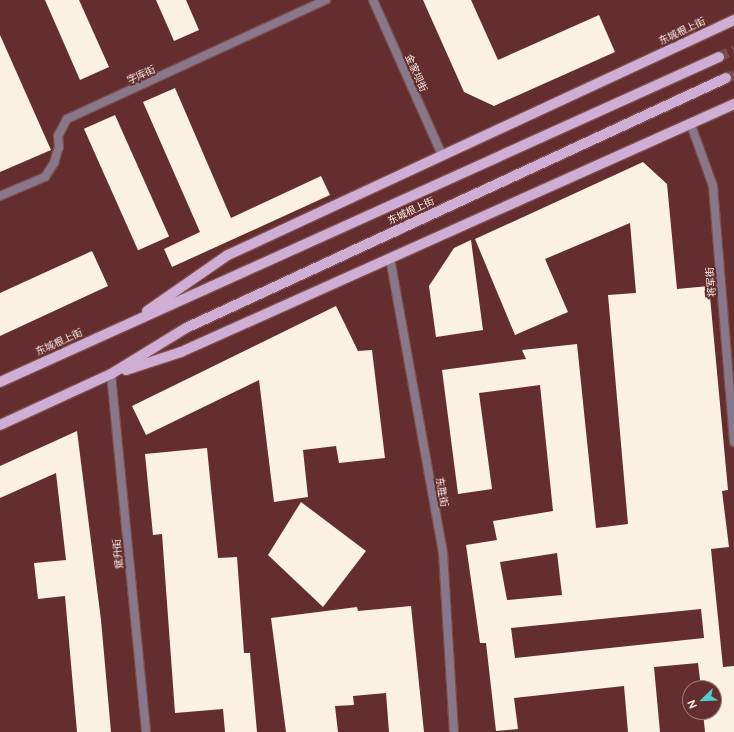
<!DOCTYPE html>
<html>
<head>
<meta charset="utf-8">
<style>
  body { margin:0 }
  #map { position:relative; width:734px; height:732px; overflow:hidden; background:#632e2d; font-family:"DM Sans","Noto Sans SC",sans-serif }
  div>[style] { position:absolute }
  .building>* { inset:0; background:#faf1e1; transform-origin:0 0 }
  .primary-tunnel>* { height:10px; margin-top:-5px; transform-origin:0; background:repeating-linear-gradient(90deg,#7a4b4a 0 10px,transparent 0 15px) }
  .roads { filter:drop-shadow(1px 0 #7b4d4b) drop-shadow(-1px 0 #7b4d4b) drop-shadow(0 1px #7b4d4b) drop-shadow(0 -1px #7b4d4b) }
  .minor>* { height:8px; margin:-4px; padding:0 4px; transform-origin:4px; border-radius:4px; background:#89788b }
  .primary>* { height:10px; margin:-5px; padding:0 5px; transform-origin:5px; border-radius:5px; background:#d0add4 }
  span { translate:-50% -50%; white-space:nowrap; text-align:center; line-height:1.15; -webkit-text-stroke:4px #632e2d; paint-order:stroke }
  .street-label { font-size:10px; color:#fbedeb }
  .north { position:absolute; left:682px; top:680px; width:40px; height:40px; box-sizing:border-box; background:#632e2d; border:1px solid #a07a79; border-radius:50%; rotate:247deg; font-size:11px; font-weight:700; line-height:16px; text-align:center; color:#fbedeb }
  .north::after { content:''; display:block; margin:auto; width:14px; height:18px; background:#52ccd6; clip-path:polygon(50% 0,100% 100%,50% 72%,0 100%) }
</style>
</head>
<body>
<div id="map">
  <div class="building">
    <i style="clip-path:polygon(45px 0,79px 0,109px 67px,80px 80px)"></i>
    <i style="clip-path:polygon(156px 0,186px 0,199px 30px,174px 41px)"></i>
    <i style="clip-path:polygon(423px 0,471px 0,498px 60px,599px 15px,615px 52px,494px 106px,464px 92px)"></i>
    <i style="clip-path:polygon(0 35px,51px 150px,0 172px)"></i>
    <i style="clip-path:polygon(175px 88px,231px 218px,321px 176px,330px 195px,172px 267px,164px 249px,200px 232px,143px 102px)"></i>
    <i style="left:115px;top:115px;width:133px;height:34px;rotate:66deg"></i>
    <i style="clip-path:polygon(evenodd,643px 162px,667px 184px,677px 289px,709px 286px,728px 490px,722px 491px,729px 547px,711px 549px,723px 667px,734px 666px,734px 732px,705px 732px,703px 712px,714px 712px,714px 688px,701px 688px,698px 663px,654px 667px,660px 732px,628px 732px,624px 686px,514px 698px,518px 729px,496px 731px,486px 643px,480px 643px,466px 545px,497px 540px,493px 521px,553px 511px,540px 385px,479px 393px,492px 489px,458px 494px,442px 370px,526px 359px,522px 350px,577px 344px,596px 528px,628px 524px,608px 295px,636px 293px,630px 223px,545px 259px,568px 312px,515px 335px,475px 239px,643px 162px,557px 553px,562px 595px,507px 600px,500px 562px,557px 553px,643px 162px,701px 609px,704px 638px,515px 658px,511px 628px,701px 609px)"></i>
    <i style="clip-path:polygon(471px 240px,483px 330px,436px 337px,429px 286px,454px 248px)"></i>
    <i style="clip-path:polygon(92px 251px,108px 286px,0 336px,0 293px)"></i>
    <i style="clip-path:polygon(336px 306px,358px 351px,372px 350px,385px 458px,339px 463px,336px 446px,303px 450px,308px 497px,274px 502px,259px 380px,146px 435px,132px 406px)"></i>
    <i style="clip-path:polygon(77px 431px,101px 620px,111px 732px,77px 732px,65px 596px,38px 599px,34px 563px,66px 560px,56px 473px,0 498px,0 466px)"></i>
    <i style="clip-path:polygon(207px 448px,218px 558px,237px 557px,244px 653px,250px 653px,257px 732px,225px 732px,223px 709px,175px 713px,162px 534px,153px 535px,145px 454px)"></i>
    <i style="clip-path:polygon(301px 502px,366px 551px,323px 607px,268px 555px)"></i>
    <i style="clip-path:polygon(411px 606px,424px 732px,389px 732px,386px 693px,353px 696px,354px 705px,335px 706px,338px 732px,286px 732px,271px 618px,357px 607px,358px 611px)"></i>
  </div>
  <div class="primary-tunnel">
    <i style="left:719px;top:57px;width:17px;rotate:-25deg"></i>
    <i style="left:726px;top:78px;width:9px;rotate:-21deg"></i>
  </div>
  <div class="roads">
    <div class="minor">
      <i style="left:373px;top:0;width:170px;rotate:66deg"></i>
      <i style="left:691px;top:125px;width:65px;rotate:70.2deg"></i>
      <i style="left:713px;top:186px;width:257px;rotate:85.3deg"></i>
      <i style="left:0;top:196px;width:49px;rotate:-22.9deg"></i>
      <i style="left:45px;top:177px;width:17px;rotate:-57deg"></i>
      <i style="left:54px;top:163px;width:17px;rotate:-73deg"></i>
      <i style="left:59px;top:147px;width:11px;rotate:-95deg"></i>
      <i style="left:58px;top:136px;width:19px;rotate:-62deg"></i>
      <i style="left:67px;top:119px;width:285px;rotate:-24.7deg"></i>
      <i style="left:390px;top:258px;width:300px;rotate:79.8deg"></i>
      <i style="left:443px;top:553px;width:179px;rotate:86.5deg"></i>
      <i style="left:111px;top:374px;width:360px;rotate:84.4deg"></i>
    </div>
    <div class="primary">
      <i style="left:147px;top:311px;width:98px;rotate:-34.7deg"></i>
      <i style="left:228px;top:255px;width:558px;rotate:-24.91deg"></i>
      <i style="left:126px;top:370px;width:58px;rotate:-18.1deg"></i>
      <i style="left:181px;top:352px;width:606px;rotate:-24.15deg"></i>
      <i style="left:0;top:382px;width:789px;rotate:-24.32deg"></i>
      <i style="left:0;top:425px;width:122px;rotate:-24.7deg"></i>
      <i style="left:111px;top:374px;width:88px;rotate:-31.5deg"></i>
      <i style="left:186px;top:328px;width:595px;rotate:-24.84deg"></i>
    </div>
  </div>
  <div class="street-label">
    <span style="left:682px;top:31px;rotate:-25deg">东城根上街</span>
    <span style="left:416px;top:73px;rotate:66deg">金家坝街</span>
    <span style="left:141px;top:75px;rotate:-25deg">字库街</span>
    <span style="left:411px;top:211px;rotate:-25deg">东城根上街</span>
    <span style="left:711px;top:282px;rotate:-95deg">将军街</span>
    <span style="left:59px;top:342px;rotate:-24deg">东城根上街</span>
    <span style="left:442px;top:492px;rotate:80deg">东胜街</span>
    <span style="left:118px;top:554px;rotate:-96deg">斌升街</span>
  </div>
  <div class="north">N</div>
</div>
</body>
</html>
